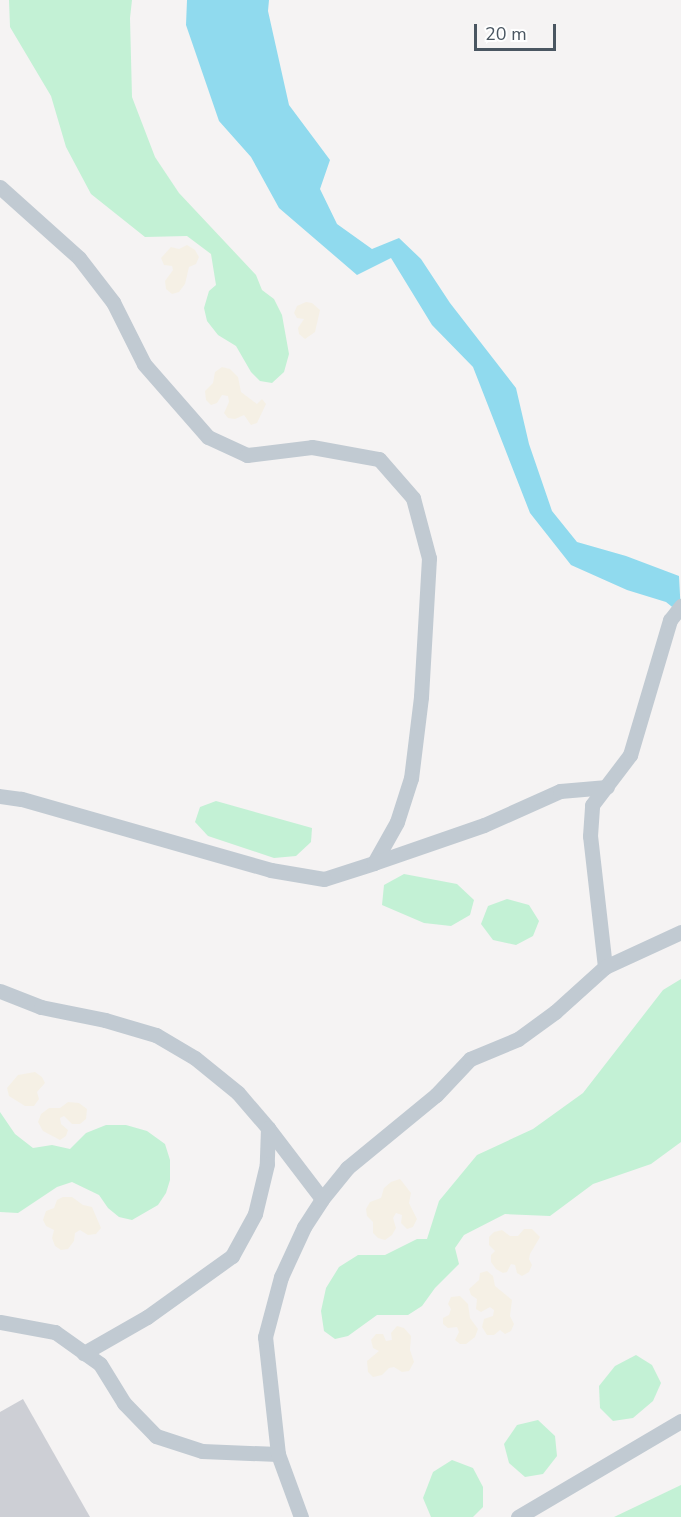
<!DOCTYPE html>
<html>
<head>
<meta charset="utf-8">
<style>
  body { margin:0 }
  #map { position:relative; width:681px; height:1517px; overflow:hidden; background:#f5f3f3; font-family:"Nunito Sans",sans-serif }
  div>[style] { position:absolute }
  .green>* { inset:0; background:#c3f1d5 }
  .sand>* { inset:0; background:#f5f0e5 }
  .water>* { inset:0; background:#90daee }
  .building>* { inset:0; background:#cdcfd5 }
  .lane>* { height:15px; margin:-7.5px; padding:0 7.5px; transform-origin:7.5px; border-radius:7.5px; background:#c1cad2 }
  span { translate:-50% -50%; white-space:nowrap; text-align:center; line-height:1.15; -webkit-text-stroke:4.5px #fff; paint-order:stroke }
  .scale { position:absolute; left:474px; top:24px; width:82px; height:27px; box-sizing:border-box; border:3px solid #4a5661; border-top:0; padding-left:8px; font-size:18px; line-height:21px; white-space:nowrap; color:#4a5661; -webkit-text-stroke:4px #fff; paint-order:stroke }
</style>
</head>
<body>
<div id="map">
  <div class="green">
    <i style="clip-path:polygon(9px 0,132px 0,130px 18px,132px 97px,155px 157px,179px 193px,256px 275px,262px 290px,274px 299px,282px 315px,289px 354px,284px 372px,272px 383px,260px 381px,251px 372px,236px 346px,218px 335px,207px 321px,204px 308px,209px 291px,216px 285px,211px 254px,187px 236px,145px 237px,91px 194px,66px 147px,51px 96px,10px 27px)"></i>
    <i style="clip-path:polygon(216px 801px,312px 828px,311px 842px,296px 856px,274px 858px,208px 836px,195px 822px,200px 807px)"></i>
    <i style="clip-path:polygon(404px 874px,457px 884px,474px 900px,470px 915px,451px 926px,424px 923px,382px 905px,384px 885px)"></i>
    <i style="clip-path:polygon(507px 899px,529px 905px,539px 921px,533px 936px,516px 945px,493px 940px,481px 924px,488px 906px)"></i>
    <i style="clip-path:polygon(681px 979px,681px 1142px,651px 1164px,593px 1184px,550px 1216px,505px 1214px,464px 1235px,455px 1248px,459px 1264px,435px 1288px,422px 1306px,408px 1315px,377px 1315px,348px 1336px,335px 1339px,324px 1331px,321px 1311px,326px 1288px,339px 1267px,358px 1255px,385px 1255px,417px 1239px,427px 1239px,439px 1201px,477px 1155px,533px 1129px,583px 1093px,663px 990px)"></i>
    <i style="clip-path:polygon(0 1112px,15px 1134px,33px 1148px,52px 1145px,70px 1149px,86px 1133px,106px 1125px,126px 1125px,147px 1131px,165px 1144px,170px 1160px,170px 1180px,166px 1193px,158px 1205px,132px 1220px,119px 1217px,108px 1208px,99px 1195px,72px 1182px,57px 1187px,18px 1213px,0 1212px)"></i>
    <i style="clip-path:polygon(636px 1355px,652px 1365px,661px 1383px,653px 1401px,633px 1418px,613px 1421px,600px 1408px,599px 1386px,615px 1366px)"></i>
    <i style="clip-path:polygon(538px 1420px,555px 1436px,557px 1456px,543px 1474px,525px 1477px,509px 1463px,504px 1444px,517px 1425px)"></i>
    <i style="clip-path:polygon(452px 1460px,473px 1468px,483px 1487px,483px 1507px,473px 1517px,431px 1517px,423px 1498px,433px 1472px)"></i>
    <i style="clip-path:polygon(681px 1485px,681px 1517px,614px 1517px)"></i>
  </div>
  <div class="sand">
    <i style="clip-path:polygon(187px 245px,195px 250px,199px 257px,196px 264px,189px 267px,185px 284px,179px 292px,172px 294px,166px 289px,165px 281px,173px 270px,172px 266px,164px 265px,161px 258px,171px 247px,179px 249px)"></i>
    <i style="clip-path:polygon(306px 302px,312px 303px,320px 310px,315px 332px,305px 339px,299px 334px,298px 328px,304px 319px,297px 318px,294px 313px,297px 306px)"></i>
    <i style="clip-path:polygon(222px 367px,230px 369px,238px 377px,241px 392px,257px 404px,262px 399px,266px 404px,257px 423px,251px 425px,244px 415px,235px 419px,228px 418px,224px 413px,229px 402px,228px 396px,222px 395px,217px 403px,211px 405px,206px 400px,205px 391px,213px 383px,215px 372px)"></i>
    <i style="clip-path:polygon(35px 1072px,42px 1077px,45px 1083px,37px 1092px,39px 1099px,34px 1106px,25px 1106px,9px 1096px,7px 1088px,18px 1075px)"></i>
    <i style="clip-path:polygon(68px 1102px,79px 1103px,87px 1109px,86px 1119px,80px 1124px,72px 1124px,64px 1116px,60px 1118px,61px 1124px,68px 1130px,66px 1136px,60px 1140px,43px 1131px,38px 1122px,41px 1114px,49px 1108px,60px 1108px)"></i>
    <i style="clip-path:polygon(400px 1179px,411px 1193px,409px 1203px,417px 1219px,413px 1227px,407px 1229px,401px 1223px,402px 1215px,396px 1213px,393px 1218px,396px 1228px,392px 1235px,385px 1240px,378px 1238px,373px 1233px,373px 1222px,367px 1216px,366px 1209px,370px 1202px,381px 1198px,384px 1188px,391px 1182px)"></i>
    <i style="clip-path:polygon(63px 1197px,72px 1197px,83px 1205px,92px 1207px,101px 1228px,96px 1234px,88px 1235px,80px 1230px,75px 1233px,74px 1241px,68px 1249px,61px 1250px,55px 1246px,52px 1238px,54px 1230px,46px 1226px,43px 1220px,46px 1211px,54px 1208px,57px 1200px)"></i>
    <i style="clip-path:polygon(524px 1229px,532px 1229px,540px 1237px,530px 1254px,529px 1259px,532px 1265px,529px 1272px,522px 1276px,517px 1273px,515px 1265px,511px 1264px,507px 1272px,503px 1273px,496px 1269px,491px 1262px,491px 1255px,495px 1251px,489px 1245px,489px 1237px,494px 1232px,502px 1230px,510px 1236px,518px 1236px)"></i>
    <i style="clip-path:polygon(487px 1271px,493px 1276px,495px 1286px,512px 1300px,510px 1316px,514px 1324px,511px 1331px,505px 1334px,500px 1330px,494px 1335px,487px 1335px,482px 1327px,484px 1319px,493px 1316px,494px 1310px,490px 1307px,481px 1312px,476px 1309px,477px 1299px,471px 1295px,469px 1289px,479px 1280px,480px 1273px)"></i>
    <i style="clip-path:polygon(460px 1296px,468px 1304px,470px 1318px,478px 1329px,475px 1337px,466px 1344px,460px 1344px,455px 1340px,459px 1332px,457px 1327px,448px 1328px,443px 1324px,443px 1318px,449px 1315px,451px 1309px,448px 1304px,451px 1297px)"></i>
    <i style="clip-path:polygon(397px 1326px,404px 1328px,411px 1336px,410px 1350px,414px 1362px,409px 1371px,402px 1372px,394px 1367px,389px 1368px,382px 1375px,373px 1377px,368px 1372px,367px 1361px,379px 1351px,373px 1348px,371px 1340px,376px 1334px,383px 1334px,386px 1341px,392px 1340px,391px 1333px)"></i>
  </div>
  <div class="water">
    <i style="clip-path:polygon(187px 0,269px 0,268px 11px,289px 105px,330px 160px,320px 189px,337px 224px,372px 249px,399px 238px,421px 259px,450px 303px,516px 388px,529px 444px,552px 511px,577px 542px,626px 556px,679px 576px,681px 614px,666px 602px,627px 590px,571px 565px,530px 513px,473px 367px,432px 325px,391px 258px,357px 275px,279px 208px,251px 157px,219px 121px,186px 25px)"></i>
  </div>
  <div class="building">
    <i style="clip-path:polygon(23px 1399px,90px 1517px,0 1517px,0 1412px)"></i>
  </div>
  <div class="lane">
    <i style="left:0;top:187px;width:106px;rotate:41.9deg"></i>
    <i style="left:79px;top:258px;width:56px;rotate:52.3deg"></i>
    <i style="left:113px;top:302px;width:69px;rotate:63.4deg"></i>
    <i style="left:144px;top:364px;width:97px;rotate:48.8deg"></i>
    <i style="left:208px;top:437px;width:43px;rotate:24.8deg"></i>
    <i style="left:247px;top:455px;width:65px;rotate:-7deg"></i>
    <i style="left:312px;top:447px;width:68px;rotate:10.2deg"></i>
    <i style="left:379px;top:459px;width:52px;rotate:48.9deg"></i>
    <i style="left:413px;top:498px;width:62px;rotate:75.1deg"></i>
    <i style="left:429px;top:558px;width:139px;rotate:93.3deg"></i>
    <i style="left:421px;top:697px;width:82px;rotate:97deg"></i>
    <i style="left:411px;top:778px;width:46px;rotate:107.7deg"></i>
    <i style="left:397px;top:822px;width:47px;rotate:119.3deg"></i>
    <i style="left:374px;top:863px;width:52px;rotate:162.3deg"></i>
    <i style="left:324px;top:879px;width:54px;rotate:-170.4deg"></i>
    <i style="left:271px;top:870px;width:260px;rotate:-164.1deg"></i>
    <i style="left:21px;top:799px;width:21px;rotate:-172deg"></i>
    <i style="left:374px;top:863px;width:116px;rotate:-19.1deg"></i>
    <i style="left:484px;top:825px;width:83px;rotate:-24.1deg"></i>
    <i style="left:560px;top:791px;width:47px;rotate:-4.9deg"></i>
    <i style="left:605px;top:967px;width:132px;rotate:-96.5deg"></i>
    <i style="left:590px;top:836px;width:31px;rotate:-86deg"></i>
    <i style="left:592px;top:805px;width:63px;rotate:-52.8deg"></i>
    <i style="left:630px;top:755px;width:141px;rotate:-73.5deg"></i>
    <i style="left:670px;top:620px;width:18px;rotate:-52deg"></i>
    <i style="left:0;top:991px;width:44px;rotate:21.3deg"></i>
    <i style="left:41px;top:1007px;width:65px;rotate:11.5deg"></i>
    <i style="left:105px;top:1020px;width:53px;rotate:16.4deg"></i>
    <i style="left:156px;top:1035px;width:45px;rotate:30.5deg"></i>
    <i style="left:195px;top:1058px;width:55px;rotate:39.1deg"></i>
    <i style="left:238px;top:1093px;width:46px;rotate:49.4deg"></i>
    <i style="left:268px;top:1128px;width:36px;rotate:92deg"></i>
    <i style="left:267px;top:1164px;width:51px;rotate:103.5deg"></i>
    <i style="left:255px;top:1214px;width:48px;rotate:118.7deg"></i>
    <i style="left:232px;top:1256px;width:105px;rotate:144.3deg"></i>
    <i style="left:147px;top:1317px;width:73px;rotate:150.3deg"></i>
    <i style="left:268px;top:1128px;width:89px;rotate:52.7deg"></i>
    <i style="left:0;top:1322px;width:56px;rotate:10.3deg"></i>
    <i style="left:55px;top:1332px;width:55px;rotate:35.4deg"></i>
    <i style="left:100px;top:1364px;width:46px;rotate:58.4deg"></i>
    <i style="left:124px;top:1403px;width:46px;rotate:45.9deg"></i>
    <i style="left:156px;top:1436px;width:48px;rotate:18.1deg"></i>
    <i style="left:202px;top:1451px;width:76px;rotate:2.3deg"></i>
    <i style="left:301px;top:1517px;width:67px;rotate:-110.1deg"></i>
    <i style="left:278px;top:1454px;width:118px;rotate:-96.3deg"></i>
    <i style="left:265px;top:1337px;width:62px;rotate:-75.1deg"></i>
    <i style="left:281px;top:1277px;width:55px;rotate:-65.3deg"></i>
    <i style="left:304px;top:1227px;width:33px;rotate:-57deg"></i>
    <i style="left:322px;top:1199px;width:40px;rotate:-51deg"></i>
    <i style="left:347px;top:1168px;width:115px;rotate:-39.4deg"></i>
    <i style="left:436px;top:1095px;width:50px;rotate:-46.6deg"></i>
    <i style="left:470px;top:1059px;width:52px;rotate:-22.6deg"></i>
    <i style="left:518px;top:1039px;width:46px;rotate:-36.1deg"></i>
    <i style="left:555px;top:1012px;width:67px;rotate:-42deg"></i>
    <i style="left:605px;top:967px;width:84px;rotate:-24.7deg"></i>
    <i style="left:518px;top:1517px;width:189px;rotate:-30.5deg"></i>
  </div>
  <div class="scale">20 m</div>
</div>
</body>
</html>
